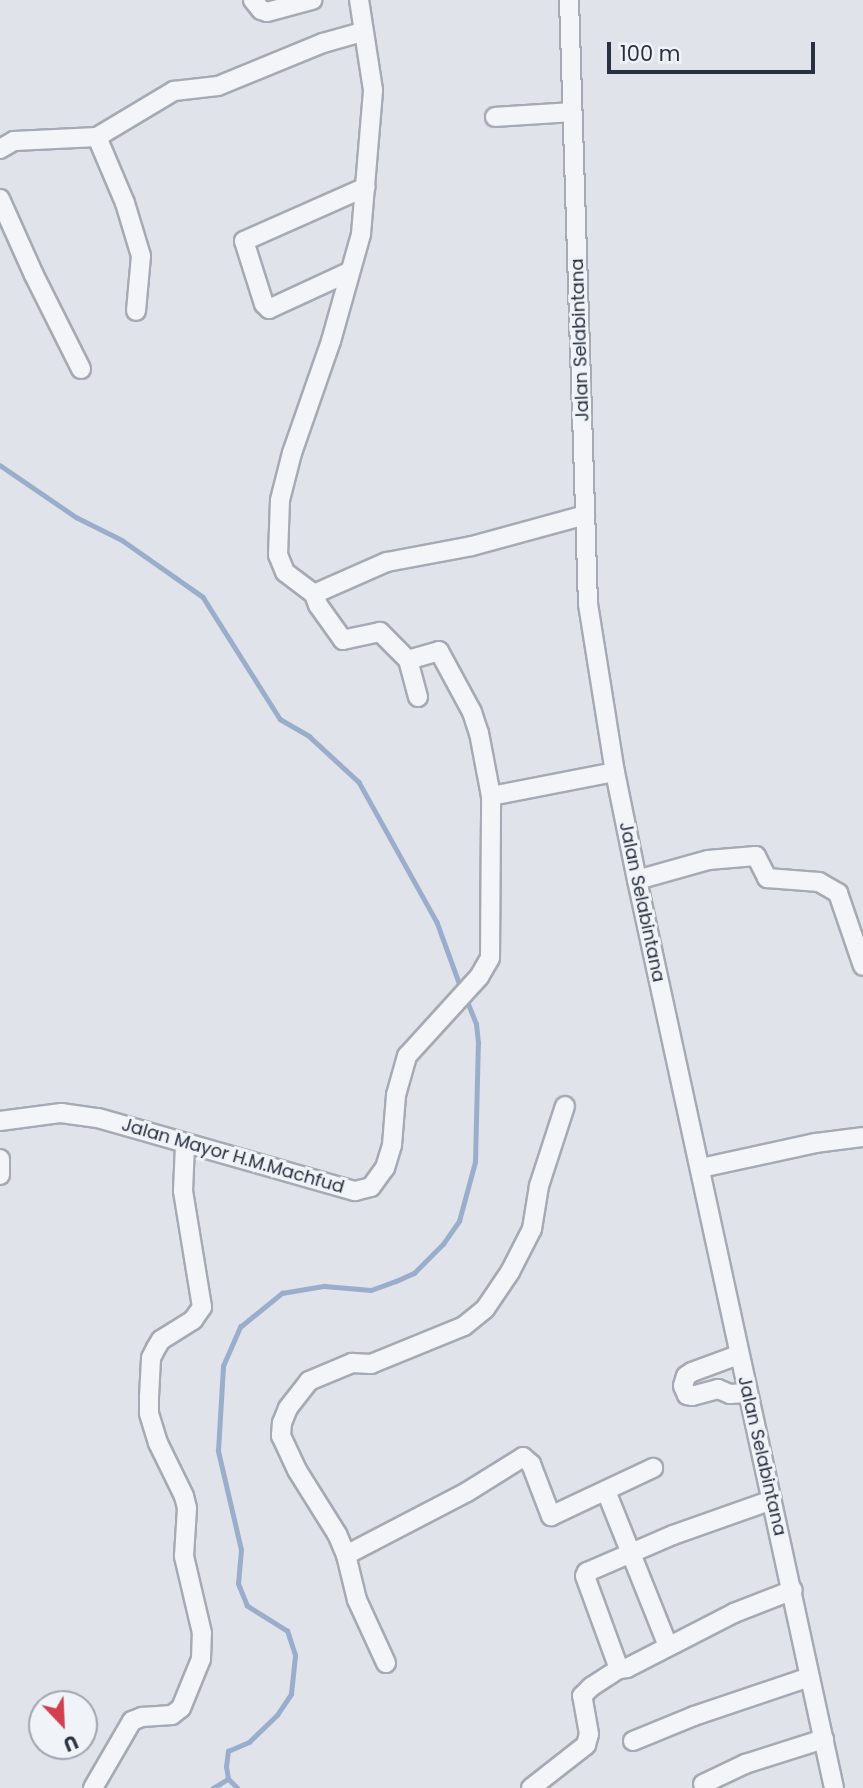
<!DOCTYPE html>
<html>
<head>
<meta charset="utf-8">
<style>
  body { margin:0 }
  #map { position:relative; width:863px; height:1788px; overflow:hidden; background:#e0e3ea; font-family:Poppins,sans-serif }
  div>[style] { position:absolute }
  .stream>* { height:4.5px; margin:-2.25px; padding:0 2.25px; transform-origin:2.25px; border-radius:2.25px; background:#9aaecc }
  .roads { filter:drop-shadow(2px 0 #a5aab4) drop-shadow(-2px 0 #a5aab4) drop-shadow(0 2px #a5aab4) drop-shadow(0 -2px #a5aab4) }
  .minor>* { height:18px; margin:-9px; padding:0 9px; transform-origin:9px; border-radius:9px; background:#f3f5f8 }
  span { translate:-50% -50%; white-space:nowrap; text-align:center; line-height:1.15; -webkit-text-stroke:6px #f0f3f7; paint-order:stroke }
  .street-label { font-size:18px; color:#283042 }
  .north { position:absolute; left:28px; top:1690px; width:70px; height:70px; box-sizing:border-box; background:#f0f3f7; border:2px solid #a0a5af; border-radius:50%; rotate:157deg; font-size:19px; font-weight:700; line-height:28px; text-align:center; color:#283042 }
  .north::after { content:''; display:block; margin:auto; width:24px; height:32px; background:#d53f4b; clip-path:polygon(50% 0,100% 100%,50% 72%,0 100%) }
  .scale { position:absolute; left:607px; top:42px; width:208px; height:32px; box-sizing:border-box; border:4px solid #283042; border-top:0; padding-left:9px; font-size:21px; line-height:24px; white-space:nowrap; color:#283042; -webkit-text-stroke:5px #f0f3f7; paint-order:stroke }
</style>
</head>
<body>
<div id="map">
  <div class="stream">
    <i style="left:0;top:465px;width:92px;rotate:34.4deg"></i>
    <i style="left:76px;top:517px;width:51px;rotate:26.6deg"></i>
    <i style="left:122px;top:540px;width:99px;rotate:35.1deg"></i>
    <i style="left:203px;top:597px;width:144px;rotate:57.7deg"></i>
    <i style="left:280px;top:719px;width:34px;rotate:30deg"></i>
    <i style="left:309px;top:736px;width:68px;rotate:42.6deg"></i>
    <i style="left:359px;top:782px;width:160px;rotate:60.9deg"></i>
    <i style="left:437px;top:922px;width:70px;rotate:70deg"></i>
    <i style="left:213px;top:1788px;width:17px;rotate:-31deg"></i>
    <i style="left:237px;top:1788px;width:13px;rotate:-135deg"></i>
    <i style="left:228px;top:1779px;width:12px;rotate:-99deg"></i>
    <i style="left:226px;top:1767px;width:16px;rotate:-83deg"></i>
    <i style="left:228px;top:1751px;width:23px;rotate:-23deg"></i>
    <i style="left:249px;top:1742px;width:39px;rotate:-44deg"></i>
    <i style="left:277px;top:1715px;width:25px;rotate:-56deg"></i>
    <i style="left:291px;top:1694px;width:39px;rotate:-84deg"></i>
    <i style="left:295px;top:1655px;width:25px;rotate:-108deg"></i>
    <i style="left:287px;top:1631px;width:47px;rotate:-148deg"></i>
    <i style="left:247px;top:1606px;width:24px;rotate:-112deg"></i>
    <i style="left:238px;top:1584px;width:34px;rotate:-85deg"></i>
    <i style="left:241px;top:1550px;width:102px;rotate:-103.1deg"></i>
    <i style="left:218px;top:1451px;width:85px;rotate:-86.6deg"></i>
    <i style="left:223px;top:1366px;width:43px;rotate:-66.4deg"></i>
    <i style="left:240px;top:1327px;width:54px;rotate:-39deg"></i>
    <i style="left:282px;top:1293px;width:43px;rotate:-9.5deg"></i>
    <i style="left:324px;top:1286px;width:47px;rotate:4.9deg"></i>
    <i style="left:371px;top:1290px;width:27px;rotate:-20deg"></i>
    <i style="left:396px;top:1281px;width:20px;rotate:-24deg"></i>
    <i style="left:414px;top:1273px;width:41px;rotate:-45deg"></i>
    <i style="left:443px;top:1244px;width:28px;rotate:-55deg"></i>
    <i style="left:459px;top:1221px;width:61px;rotate:-74.8deg"></i>
    <i style="left:475px;top:1162px;width:119px;rotate:-88.6deg"></i>
    <i style="left:478px;top:1043px;width:19px;rotate:-96deg"></i>
    <i style="left:476px;top:1024px;width:27px;rotate:-112deg"></i>
  </div>
  <div class="roads">
    <div class="minor">
      <i style="left:253px;top:0;width:13px;rotate:51deg"></i>
      <i style="left:261px;top:10px;width:6px;rotate:18deg"></i>
      <i style="left:267px;top:12px;width:47px;rotate:-14.9deg"></i>
      <i style="left:569px;top:0;width:604px;rotate:88.2deg"></i>
      <i style="left:588px;top:604px;width:170px;rotate:80.9deg"></i>
      <i style="left:615px;top:772px;width:110px;rotate:78.5deg"></i>
      <i style="left:637px;top:880px;width:929px;rotate:77.76deg"></i>
      <i style="left:495px;top:117px;width:77px;rotate:-3.7deg"></i>
      <i style="left:97px;top:137px;width:72px;rotate:67deg"></i>
      <i style="left:125px;top:203px;width:55px;rotate:73.2deg"></i>
      <i style="left:141px;top:256px;width:55px;rotate:95.2deg"></i>
      <i style="left:0;top:149px;width:16px;rotate:-30deg"></i>
      <i style="left:14px;top:141px;width:83px;rotate:-2.8deg"></i>
      <i style="left:97px;top:137px;width:90px;rotate:-30.9deg"></i>
      <i style="left:174px;top:91px;width:44px;rotate:-6.5deg"></i>
      <i style="left:218px;top:86px;width:113px;rotate:-22.3deg"></i>
      <i style="left:323px;top:43px;width:41px;rotate:-15.8deg"></i>
      <i style="left:0;top:199px;width:83px;rotate:65.9deg"></i>
      <i style="left:34px;top:275px;width:105px;rotate:63.4deg"></i>
      <i style="left:349px;top:272px;width:88px;rotate:155.2deg"></i>
      <i style="left:269px;top:309px;width:7px;rotate:-135deg"></i>
      <i style="left:264px;top:304px;width:66px;rotate:-107.6deg"></i>
      <i style="left:244px;top:241px;width:133px;rotate:-23.9deg"></i>
      <i style="left:314px;top:594px;width:36px;rotate:-143deg"></i>
      <i style="left:285px;top:572px;width:18px;rotate:-112deg"></i>
      <i style="left:278px;top:555px;width:55px;rotate:-87.9deg"></i>
      <i style="left:280px;top:500px;width:49px;rotate:-75.7deg"></i>
      <i style="left:292px;top:453px;width:119px;rotate:-70.8deg"></i>
      <i style="left:331px;top:341px;width:111px;rotate:-74.3deg"></i>
      <i style="left:361px;top:234px;width:144px;rotate:-85.2deg"></i>
      <i style="left:373px;top:90px;width:91px;rotate:-98.8deg"></i>
      <i style="left:408px;top:660px;width:40px;rotate:-135deg"></i>
      <i style="left:380px;top:632px;width:38px;rotate:168deg"></i>
      <i style="left:343px;top:640px;width:43px;rotate:-125.5deg"></i>
      <i style="left:318px;top:605px;width:12px;rotate:-110deg"></i>
      <i style="left:314px;top:594px;width:80px;rotate:-23.7deg"></i>
      <i style="left:387px;top:562px;width:86px;rotate:-10.7deg"></i>
      <i style="left:472px;top:546px;width:117px;rotate:-15.3deg"></i>
      <i style="left:418px;top:697px;width:38px;rotate:-105deg"></i>
      <i style="left:408px;top:660px;width:32px;rotate:-16deg"></i>
      <i style="left:439px;top:651px;width:69px;rotate:61.6deg"></i>
      <i style="left:472px;top:712px;width:22px;rotate:72deg"></i>
      <i style="left:479px;top:733px;width:64px;rotate:79.2deg"></i>
      <i style="left:637px;top:880px;width:74px;rotate:-15.7deg"></i>
      <i style="left:708px;top:860px;width:48px;rotate:-4.8deg"></i>
      <i style="left:756px;top:856px;width:25px;rotate:63deg"></i>
      <i style="left:767px;top:878px;width:52px;rotate:4.4deg"></i>
      <i style="left:819px;top:882px;width:22px;rotate:30deg"></i>
      <i style="left:838px;top:893px;width:77px;rotate:71.1deg"></i>
      <i style="left:0;top:1121px;width:62px;rotate:-7.5deg"></i>
      <i style="left:61px;top:1113px;width:37px;rotate:8deg"></i>
      <i style="left:98px;top:1118px;width:267px;rotate:15.9deg"></i>
      <i style="left:355px;top:1191px;width:16px;rotate:-14deg"></i>
      <i style="left:371px;top:1187px;width:24px;rotate:-54deg"></i>
      <i style="left:385px;top:1168px;width:24px;rotate:-73deg"></i>
      <i style="left:392px;top:1145px;width:50px;rotate:-85.4deg"></i>
      <i style="left:396px;top:1095px;width:41px;rotate:-74.2deg"></i>
      <i style="left:407px;top:1056px;width:107px;rotate:-47.7deg"></i>
      <i style="left:479px;top:977px;width:22px;rotate:-60deg"></i>
      <i style="left:490px;top:958px;width:162px;rotate:-89.6deg"></i>
      <i style="left:491px;top:796px;width:126px;rotate:-11deg"></i>
      <i style="left:0;top:1159px;width:16px;rotate:90deg"></i>
      <i style="left:701px;top:1168px;width:118px;rotate:-12.3deg"></i>
      <i style="left:816px;top:1143px;width:47px;rotate:-7.3deg"></i>
      <i style="left:738px;top:1355px;width:49px;rotate:159.7deg"></i>
      <i style="left:692px;top:1372px;width:7px;rotate:146deg"></i>
      <i style="left:686px;top:1376px;width:10px;rotate:107deg"></i>
      <i style="left:683px;top:1386px;width:10px;rotate:66deg"></i>
      <i style="left:687px;top:1395px;width:5px;rotate:11deg"></i>
      <i style="left:692px;top:1396px;width:27px;rotate:-15deg"></i>
      <i style="left:718px;top:1389px;width:13px;rotate:23deg"></i>
      <i style="left:730px;top:1394px;width:17px;rotate:-3deg"></i>
      <i style="left:606px;top:1491px;width:167px;rotate:68.2deg"></i>
      <i style="left:772px;top:1500px;width:105px;rotate:160.5deg"></i>
      <i style="left:673px;top:1535px;width:94px;rotate:156.7deg"></i>
      <i style="left:587px;top:1572px;width:4px;rotate:117deg"></i>
      <i style="left:585px;top:1576px;width:99px;rotate:69.9deg"></i>
      <i style="left:619px;top:1669px;width:8px;rotate:-7deg"></i>
      <i style="left:627px;top:1668px;width:120px;rotate:-27.2deg"></i>
      <i style="left:734px;top:1613px;width:63px;rotate:-21.3deg"></i>
      <i style="left:346px;top:1555px;width:136px;rotate:-27.5deg"></i>
      <i style="left:467px;top:1492px;width:66px;rotate:-32deg"></i>
      <i style="left:523px;top:1457px;width:11px;rotate:41deg"></i>
      <i style="left:531px;top:1464px;width:56px;rotate:69deg"></i>
      <i style="left:551px;top:1516px;width:113px;rotate:-25.2deg"></i>
      <i style="left:386px;top:1663px;width:69px;rotate:-114.7deg"></i>
      <i style="left:357px;top:1600px;width:46px;rotate:-103.7deg"></i>
      <i style="left:346px;top:1555px;width:23px;rotate:-113deg"></i>
      <i style="left:337px;top:1534px;width:75px;rotate:-122deg"></i>
      <i style="left:297px;top:1470px;width:38px;rotate:-115deg"></i>
      <i style="left:281px;top:1436px;width:13px;rotate:-86deg"></i>
      <i style="left:282px;top:1423px;width:16px;rotate:-68deg"></i>
      <i style="left:288px;top:1408px;width:34px;rotate:-52deg"></i>
      <i style="left:309px;top:1381px;width:47px;rotate:-22.7deg"></i>
      <i style="left:352px;top:1363px;width:19px;rotate:3deg"></i>
      <i style="left:371px;top:1364px;width:100px;rotate:-22.2deg"></i>
      <i style="left:464px;top:1326px;width:27px;rotate:-39deg"></i>
      <i style="left:485px;top:1309px;width:45px;rotate:-56deg"></i>
      <i style="left:510px;top:1272px;width:48px;rotate:-62.9deg"></i>
      <i style="left:532px;top:1229px;width:44px;rotate:-80.8deg"></i>
      <i style="left:539px;top:1186px;width:84px;rotate:-72deg"></i>
      <i style="left:633px;top:1741px;width:66px;rotate:-22.3deg"></i>
      <i style="left:694px;top:1716px;width:122px;rotate:-18.6deg"></i>
      <i style="left:703px;top:1784px;width:47px;rotate:-25.5deg"></i>
      <i style="left:745px;top:1764px;width:83px;rotate:-17.6deg"></i>
      <i style="left:93px;top:1788px;width:78px;rotate:-59.8deg"></i>
      <i style="left:132px;top:1721px;width:11px;rotate:-22deg"></i>
      <i style="left:142px;top:1717px;width:30px;rotate:-4deg"></i>
      <i style="left:172px;top:1715px;width:11px;rotate:-38deg"></i>
      <i style="left:181px;top:1708px;width:53px;rotate:-67.8deg"></i>
      <i style="left:201px;top:1659px;width:26px;rotate:-88deg"></i>
      <i style="left:202px;top:1633px;width:79px;rotate:-103.2deg"></i>
      <i style="left:184px;top:1556px;width:48px;rotate:-86.4deg"></i>
      <i style="left:187px;top:1508px;width:12px;rotate:-104deg"></i>
      <i style="left:184px;top:1496px;width:59px;rotate:-116.1deg"></i>
      <i style="left:158px;top:1443px;width:31px;rotate:-107deg"></i>
      <i style="left:149px;top:1413px;width:16px;rotate:-90deg"></i>
      <i style="left:149px;top:1397px;width:39px;rotate:-87deg"></i>
      <i style="left:151px;top:1358px;width:11px;rotate:-63deg"></i>
      <i style="left:156px;top:1348px;width:9px;rotate:-58deg"></i>
      <i style="left:161px;top:1340px;width:38px;rotate:-32deg"></i>
      <i style="left:193px;top:1320px;width:16px;rotate:-55deg"></i>
      <i style="left:202px;top:1307px;width:118px;rotate:-99.3deg"></i>
      <i style="left:183px;top:1191px;width:46px;rotate:-87.5deg"></i>
      <i style="left:531px;top:1788px;width:70px;rotate:-38deg"></i>
      <i style="left:586px;top:1745px;width:11px;rotate:-75deg"></i>
      <i style="left:589px;top:1734px;width:39px;rotate:-100deg"></i>
      <i style="left:582px;top:1696px;width:13px;rotate:-45deg"></i>
      <i style="left:591px;top:1687px;width:33px;rotate:-33deg"></i>
    </div>
  </div>
  <div class="street-label">
    <span style="left:580px;top:340px;rotate:-92deg">Jalan Selabintana</span>
    <span style="left:642px;top:902px;rotate:78deg">Jalan Selabintana</span>
    <span style="left:233px;top:1156px;rotate:16deg">Jalan Mayor H.M.Machfud</span>
    <span style="left:762px;top:1456px;rotate:77deg">Jalan Selabintana</span>
  </div>
  <div class="north">U</div>
  <div class="scale">100 m</div>
</div>
</body>
</html>
